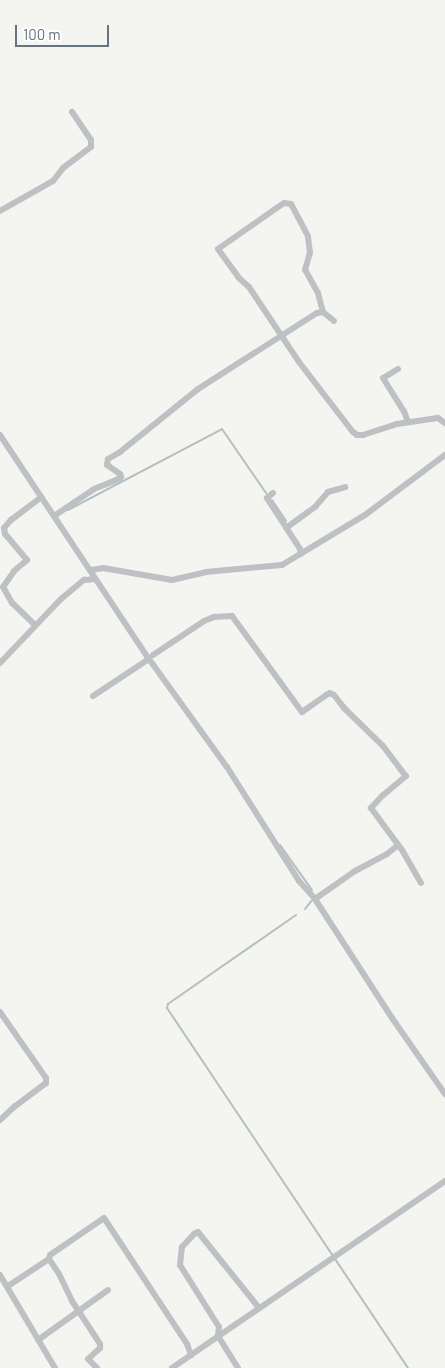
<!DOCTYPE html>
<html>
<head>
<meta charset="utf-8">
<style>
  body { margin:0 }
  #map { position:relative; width:445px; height:1368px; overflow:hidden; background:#f4f4f0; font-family:Barlow,sans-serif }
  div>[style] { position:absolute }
  .stream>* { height:2px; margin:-1px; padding:0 1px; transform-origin:1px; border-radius:1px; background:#b4bfc3 }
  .street>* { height:6px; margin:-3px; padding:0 3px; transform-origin:3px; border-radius:3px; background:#bdc1c4 }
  span { translate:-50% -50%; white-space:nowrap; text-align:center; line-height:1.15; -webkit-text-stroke:5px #fff; paint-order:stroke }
  .scale { position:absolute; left:15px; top:25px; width:94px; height:22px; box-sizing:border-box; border:2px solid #65747f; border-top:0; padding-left:6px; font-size:15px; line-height:18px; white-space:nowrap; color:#65747f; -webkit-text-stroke:4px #fff; paint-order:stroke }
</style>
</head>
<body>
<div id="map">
  <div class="stream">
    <i style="left:272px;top:500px;width:25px;rotate:56deg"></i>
    <i style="left:68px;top:510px;width:174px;rotate:-27.7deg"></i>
    <i style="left:222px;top:429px;width:78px;rotate:55.5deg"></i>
    <i style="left:280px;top:845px;width:55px;rotate:54.6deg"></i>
    <i style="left:305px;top:909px;width:11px;rotate:-52deg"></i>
    <i style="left:296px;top:915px;width:156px;rotate:145.2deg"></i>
    <i style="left:168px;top:1004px;width:4px;rotate:104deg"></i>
    <i style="left:167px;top:1008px;width:433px;rotate:56.2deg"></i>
  </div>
  <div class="street">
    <i style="left:0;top:211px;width:61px;rotate:-29.5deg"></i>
    <i style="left:53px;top:181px;width:16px;rotate:-52deg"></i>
    <i style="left:63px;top:168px;width:35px;rotate:-37deg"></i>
    <i style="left:91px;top:147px;width:7px;rotate:-90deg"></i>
    <i style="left:91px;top:140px;width:34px;rotate:-124deg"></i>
    <i style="left:323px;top:312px;width:20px;rotate:-105deg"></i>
    <i style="left:318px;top:293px;width:26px;rotate:-119deg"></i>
    <i style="left:305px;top:270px;width:18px;rotate:-74deg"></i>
    <i style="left:310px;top:253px;width:17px;rotate:-97deg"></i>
    <i style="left:308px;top:236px;width:36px;rotate:-118deg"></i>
    <i style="left:291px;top:204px;width:7px;rotate:-172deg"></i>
    <i style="left:284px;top:203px;width:7px;rotate:146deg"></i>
    <i style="left:278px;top:207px;width:73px;rotate:145deg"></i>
    <i style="left:218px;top:249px;width:36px;rotate:54deg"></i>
    <i style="left:239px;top:278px;width:13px;rotate:42deg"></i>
    <i style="left:249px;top:287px;width:90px;rotate:56.3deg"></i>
    <i style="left:299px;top:362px;width:88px;rotate:52.4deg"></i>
    <i style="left:353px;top:432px;width:5px;rotate:37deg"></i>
    <i style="left:357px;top:435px;width:6px"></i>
    <i style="left:363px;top:435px;width:36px;rotate:-18deg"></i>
    <i style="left:397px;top:424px;width:41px;rotate:-8.3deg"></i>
    <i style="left:438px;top:418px;width:9px;rotate:36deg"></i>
    <i style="left:398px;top:369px;width:17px;rotate:149deg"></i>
    <i style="left:383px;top:378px;width:39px;rotate:58deg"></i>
    <i style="left:404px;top:411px;width:12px;rotate:70deg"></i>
    <i style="left:0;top:435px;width:269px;rotate:56.4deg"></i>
    <i style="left:149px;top:659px;width:133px;rotate:54.2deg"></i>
    <i style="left:227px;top:767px;width:135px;rotate:57.7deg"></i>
    <i style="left:299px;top:881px;width:24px;rotate:48deg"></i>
    <i style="left:315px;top:899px;width:142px;rotate:57.1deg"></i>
    <i style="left:392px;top:1018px;width:93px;rotate:55.1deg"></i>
    <i style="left:273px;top:493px;width:8px;rotate:140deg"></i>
    <i style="left:267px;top:498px;width:61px;rotate:57.1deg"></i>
    <i style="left:300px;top:549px;width:5px;rotate:79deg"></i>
    <i style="left:54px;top:516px;width:48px;rotate:-34deg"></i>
    <i style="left:94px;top:489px;width:27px;rotate:-22deg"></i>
    <i style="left:119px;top:479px;width:3px;rotate:-45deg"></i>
    <i style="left:121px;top:477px;width:3px;rotate:-108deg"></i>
    <i style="left:120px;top:474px;width:16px;rotate:-145deg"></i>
    <i style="left:107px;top:465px;width:6px;rotate:-81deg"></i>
    <i style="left:108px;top:459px;width:14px;rotate:-30deg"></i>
    <i style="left:120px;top:452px;width:100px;rotate:-38.9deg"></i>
    <i style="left:198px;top:389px;width:141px;rotate:-32.6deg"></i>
    <i style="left:317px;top:313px;width:6px;rotate:-9deg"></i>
    <i style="left:323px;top:312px;width:14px;rotate:39deg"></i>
    <i style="left:286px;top:528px;width:36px;rotate:-36deg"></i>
    <i style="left:315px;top:507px;width:20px;rotate:-49deg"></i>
    <i style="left:328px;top:492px;width:18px;rotate:-16deg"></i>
    <i style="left:91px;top:570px;width:12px;rotate:-9deg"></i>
    <i style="left:103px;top:568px;width:70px;rotate:9.9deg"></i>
    <i style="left:172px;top:580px;width:35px;rotate:-13deg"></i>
    <i style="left:206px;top:572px;width:76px;rotate:-5.3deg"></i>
    <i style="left:282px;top:565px;width:97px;rotate:-31.1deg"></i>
    <i style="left:365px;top:515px;width:100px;rotate:-36.9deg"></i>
    <i style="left:35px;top:625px;width:32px;rotate:-136deg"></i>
    <i style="left:12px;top:603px;width:18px;rotate:-119deg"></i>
    <i style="left:3px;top:587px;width:19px;rotate:-55deg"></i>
    <i style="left:14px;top:571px;width:17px;rotate:-40deg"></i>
    <i style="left:27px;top:560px;width:34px;rotate:-130deg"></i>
    <i style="left:5px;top:534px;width:6px;rotate:-99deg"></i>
    <i style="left:4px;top:528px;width:11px;rotate:-49deg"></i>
    <i style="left:11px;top:520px;width:38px;rotate:-37deg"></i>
    <i style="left:153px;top:655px;width:61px;rotate:-33.7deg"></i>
    <i style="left:204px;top:621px;width:11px;rotate:-22deg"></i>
    <i style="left:214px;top:617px;width:18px;rotate:-3deg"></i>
    <i style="left:232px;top:616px;width:119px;rotate:53.9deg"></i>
    <i style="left:302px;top:712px;width:29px;rotate:-35deg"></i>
    <i style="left:326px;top:695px;width:4px;rotate:-27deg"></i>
    <i style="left:330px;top:693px;width:4px;rotate:27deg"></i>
    <i style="left:334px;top:695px;width:16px;rotate:52deg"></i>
    <i style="left:344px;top:708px;width:54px;rotate:44.3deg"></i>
    <i style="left:383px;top:746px;width:38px;rotate:53deg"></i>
    <i style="left:406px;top:776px;width:30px;rotate:140deg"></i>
    <i style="left:383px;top:795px;width:18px;rotate:133deg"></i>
    <i style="left:371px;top:808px;width:52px;rotate:53.6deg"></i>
    <i style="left:402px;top:850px;width:38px;rotate:60deg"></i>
    <i style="left:0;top:663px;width:88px;rotate:-46.4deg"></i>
    <i style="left:61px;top:599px;width:30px;rotate:-40deg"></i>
    <i style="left:84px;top:580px;width:11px;rotate:-5deg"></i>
    <i style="left:93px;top:696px;width:67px;rotate:-33.5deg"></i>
    <i style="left:315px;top:899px;width:49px;rotate:-35deg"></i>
    <i style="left:355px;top:871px;width:36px;rotate:-28deg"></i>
    <i style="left:387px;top:854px;width:13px;rotate:-39deg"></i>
    <i style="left:0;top:1012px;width:80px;rotate:55.1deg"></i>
    <i style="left:46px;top:1078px;width:5px;rotate:90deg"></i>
    <i style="left:46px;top:1083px;width:39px;rotate:143deg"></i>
    <i style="left:15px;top:1106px;width:21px;rotate:137deg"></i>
    <i style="left:49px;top:1259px;width:4px;rotate:-76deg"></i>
    <i style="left:50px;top:1255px;width:65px;rotate:-34.4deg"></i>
    <i style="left:104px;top:1218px;width:151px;rotate:56.6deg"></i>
    <i style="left:187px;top:1344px;width:12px;rotate:70deg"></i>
    <i style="left:0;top:1275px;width:108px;rotate:59.4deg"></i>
    <i style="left:8px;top:1286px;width:49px;rotate:-33.4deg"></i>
    <i style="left:49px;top:1259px;width:18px;rotate:56deg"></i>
    <i style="left:59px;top:1274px;width:30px;rotate:64deg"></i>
    <i style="left:72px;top:1301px;width:51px;rotate:56.9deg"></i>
    <i style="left:100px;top:1344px;width:4px;rotate:90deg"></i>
    <i style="left:100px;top:1348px;width:16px;rotate:137deg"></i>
    <i style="left:88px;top:1359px;width:13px;rotate:45deg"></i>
    <i style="left:38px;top:1340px;width:86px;rotate:-35.5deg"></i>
    <i style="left:172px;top:1368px;width:331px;rotate:-34.4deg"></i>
    <i style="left:238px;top:1368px;width:38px;rotate:-122deg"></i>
    <i style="left:218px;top:1336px;width:9px;rotate:-84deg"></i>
    <i style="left:219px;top:1327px;width:73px;rotate:-122.2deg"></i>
    <i style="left:180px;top:1265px;width:18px;rotate:-84deg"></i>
    <i style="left:182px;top:1247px;width:18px;rotate:-47deg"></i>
    <i style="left:194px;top:1234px;width:4px;rotate:-27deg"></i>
    <i style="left:198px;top:1232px;width:97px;rotate:51.2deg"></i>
  </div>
  <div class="scale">100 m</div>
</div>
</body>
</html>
